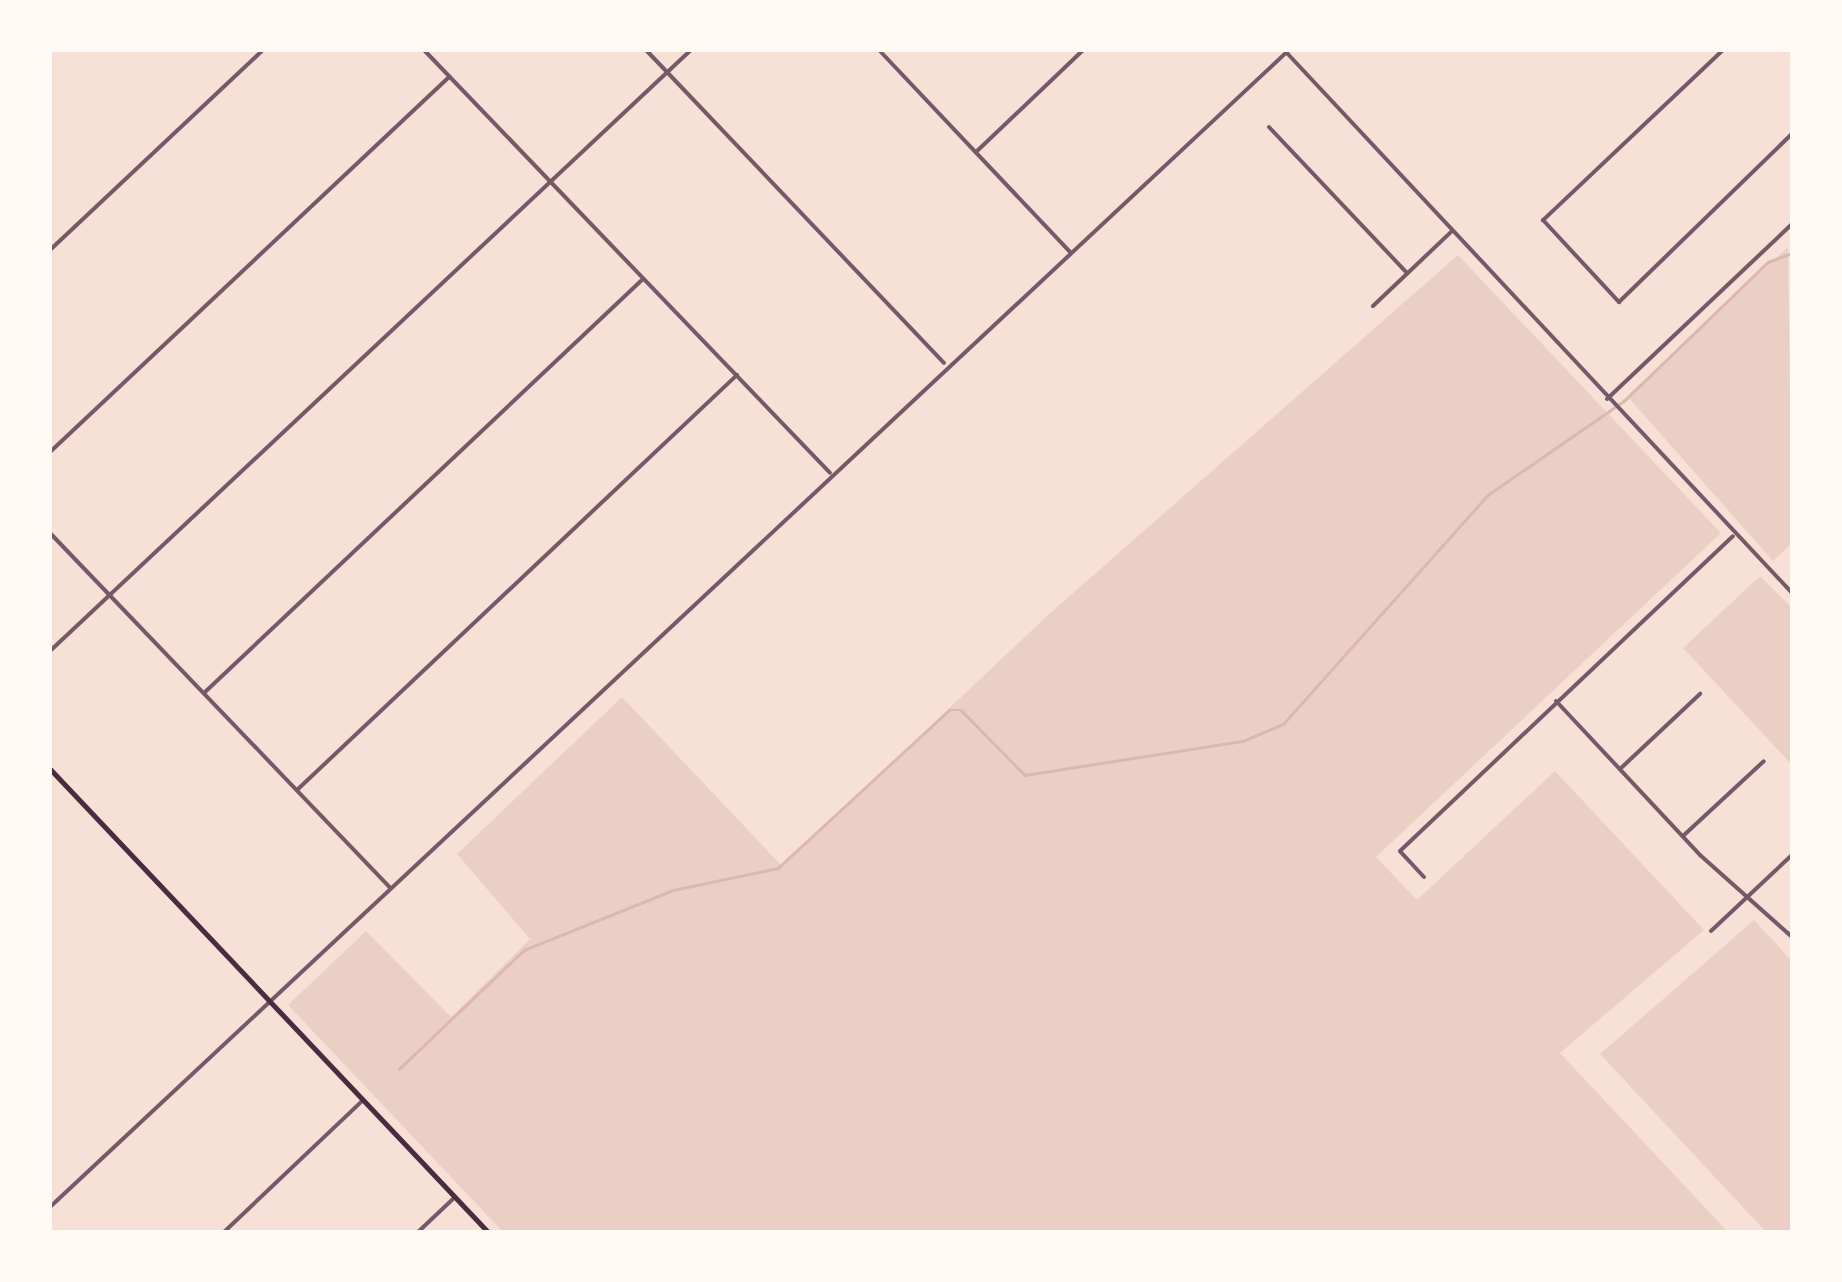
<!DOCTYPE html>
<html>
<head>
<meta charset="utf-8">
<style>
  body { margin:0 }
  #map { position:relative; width:1842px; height:1282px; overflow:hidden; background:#f7e1d7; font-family:Raleway,sans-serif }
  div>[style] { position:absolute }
  .green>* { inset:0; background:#ebcfc5 }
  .stream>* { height:2.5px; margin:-1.25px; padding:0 1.25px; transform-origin:1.25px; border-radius:1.25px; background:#dcb8b0 }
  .minor>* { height:4px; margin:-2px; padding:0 2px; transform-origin:2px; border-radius:2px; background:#755966 }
  .tertiary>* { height:4px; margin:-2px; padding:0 2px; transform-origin:2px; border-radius:2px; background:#755966 }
  .secondary>* { height:5px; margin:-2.5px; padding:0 2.5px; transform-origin:2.5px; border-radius:2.5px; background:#4a2c40 }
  span { translate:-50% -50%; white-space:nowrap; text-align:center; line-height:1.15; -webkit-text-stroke:8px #fffaf5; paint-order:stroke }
  .frame { position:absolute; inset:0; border:52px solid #fffaf5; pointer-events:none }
</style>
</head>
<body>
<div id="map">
  <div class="green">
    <i style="clip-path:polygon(1788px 247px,1792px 543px,1773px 561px,1627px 396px)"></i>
    <i style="clip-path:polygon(1458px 255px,1721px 533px,1376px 857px,1417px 900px,1555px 771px,1704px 930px,1560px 1053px,1728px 1232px,503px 1232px,288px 1005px,366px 931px,451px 1017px,530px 939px,457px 854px,622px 697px,782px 866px,1048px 615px)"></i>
    <i style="clip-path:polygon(1760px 576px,1792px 608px,1792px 765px,1683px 648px)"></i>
    <i style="clip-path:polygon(1754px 920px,1792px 961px,1792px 1232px,1766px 1232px,1600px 1054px)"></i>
  </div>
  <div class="stream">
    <i style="left:399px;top:1069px;width:173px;rotate:-43.6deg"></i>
    <i style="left:524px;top:950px;width:161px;rotate:-21.9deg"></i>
    <i style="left:673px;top:890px;width:107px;rotate:-11.8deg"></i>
    <i style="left:778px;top:868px;width:233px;rotate:-42.7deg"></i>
    <i style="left:949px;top:710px;width:12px"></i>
    <i style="left:961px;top:710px;width:91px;rotate:45.4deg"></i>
    <i style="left:1025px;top:775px;width:221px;rotate:-8.9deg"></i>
    <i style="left:1243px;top:741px;width:43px;rotate:-23deg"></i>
    <i style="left:1283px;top:724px;width:309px;rotate:-48.2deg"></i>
    <i style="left:1489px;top:494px;width:164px;rotate:-34.6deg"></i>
    <i style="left:1624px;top:401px;width:200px;rotate:-44deg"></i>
    <i style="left:1768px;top:262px;width:26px;rotate:-21deg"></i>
  </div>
  <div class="minor">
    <i style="left:424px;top:50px;width:586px;rotate:46.17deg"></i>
    <i style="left:646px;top:50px;width:432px;rotate:46.4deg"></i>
    <i style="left:879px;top:50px;width:279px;rotate:46.6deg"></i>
    <i style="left:1723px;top:50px;width:248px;rotate:136.6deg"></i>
    <i style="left:1543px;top:220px;width:112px;rotate:47.2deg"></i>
    <i style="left:1619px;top:302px;width:241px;rotate:-44.2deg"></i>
    <i style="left:1286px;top:52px;width:741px;rotate:46.91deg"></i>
    <i style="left:1269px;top:127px;width:201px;rotate:46.6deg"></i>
    <i style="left:976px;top:152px;width:148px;rotate:-43.6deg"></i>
    <i style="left:50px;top:250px;width:292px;rotate:-43.2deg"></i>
    <i style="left:1373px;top:306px;width:108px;rotate:-43.5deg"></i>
    <i style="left:1607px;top:399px;width:255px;rotate:-43.4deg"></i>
    <i style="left:50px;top:452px;width:548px;rotate:-43.22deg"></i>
    <i style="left:50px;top:533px;width:492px;rotate:46.2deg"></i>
    <i style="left:50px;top:651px;width:879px;rotate:-43.16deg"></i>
    <i style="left:204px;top:693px;width:603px;rotate:-43.32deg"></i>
    <i style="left:1556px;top:701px;width:211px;rotate:46.9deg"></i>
    <i style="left:1700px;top:855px;width:123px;rotate:41.7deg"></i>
    <i style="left:1620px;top:769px;width:110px;rotate:-43.2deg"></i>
    <i style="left:297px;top:790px;width:605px;rotate:-43.33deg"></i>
    <i style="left:1683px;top:836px;width:110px;rotate:-42.8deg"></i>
    <i style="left:1424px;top:877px;width:35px;rotate:-133deg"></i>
    <i style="left:1400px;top:851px;width:458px;rotate:-43.4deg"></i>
    <i style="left:1711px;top:931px;width:111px;rotate:-43.2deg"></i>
    <i style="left:224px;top:1232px;width:192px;rotate:-43.5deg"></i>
    <i style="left:418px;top:1232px;width:51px;rotate:-43.4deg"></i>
  </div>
  <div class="tertiary">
    <i style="left:50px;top:1207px;width:1695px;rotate:-43.04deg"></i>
  </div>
  <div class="secondary">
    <i style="left:50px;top:769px;width:637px;rotate:46.59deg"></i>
  </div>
  <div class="frame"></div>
</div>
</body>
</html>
